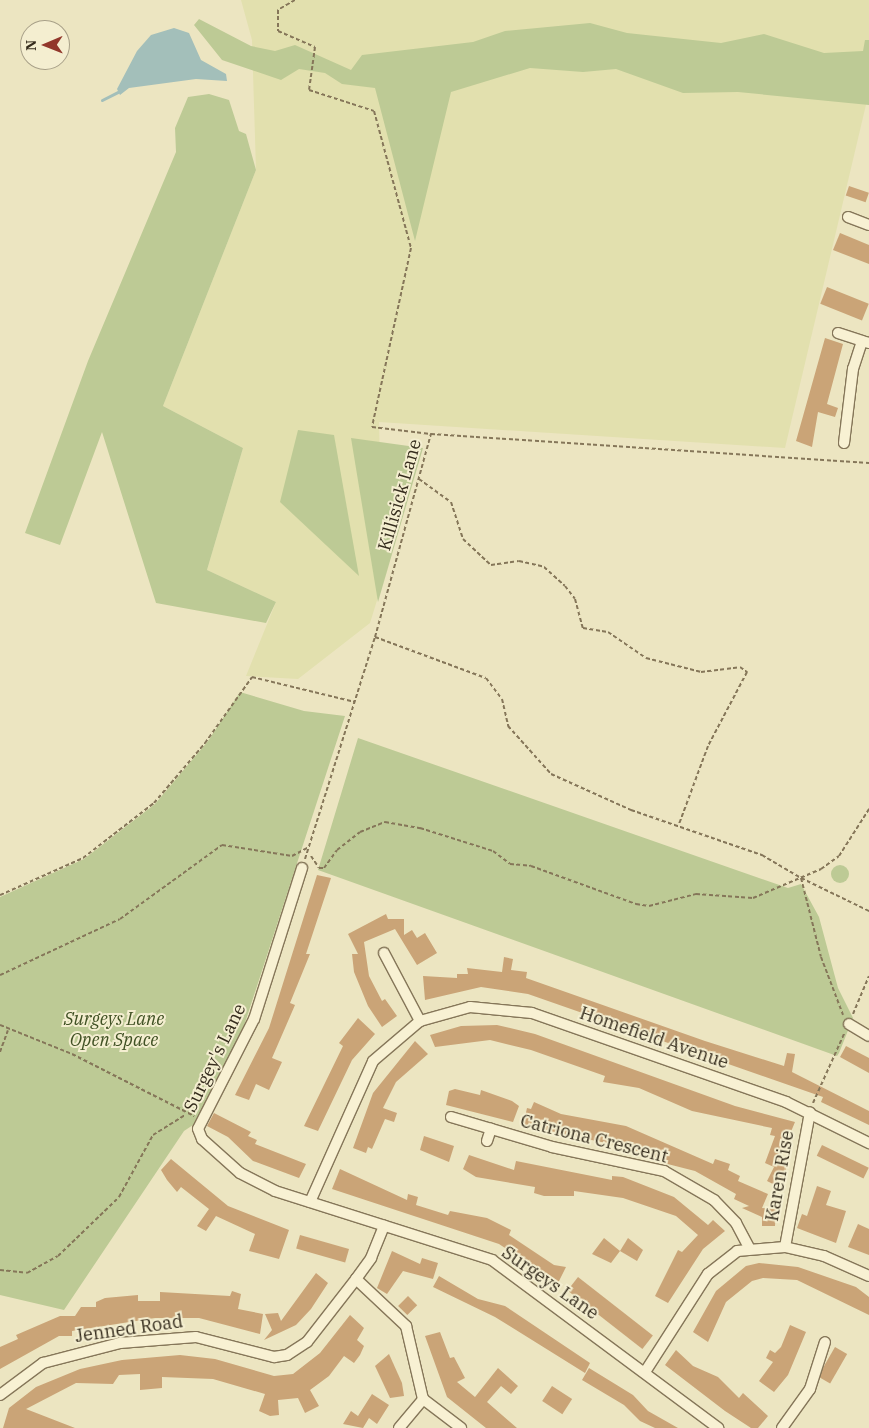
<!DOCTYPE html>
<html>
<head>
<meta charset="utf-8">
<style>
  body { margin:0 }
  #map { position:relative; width:869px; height:1428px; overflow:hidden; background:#ece5c1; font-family:"IBM Plex Serif",serif }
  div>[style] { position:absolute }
  .farmland>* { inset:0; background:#e2e0ae }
  .green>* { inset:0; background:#bdca95 }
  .round { border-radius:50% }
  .water>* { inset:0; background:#a3bfba }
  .stream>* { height:3px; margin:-1.5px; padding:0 1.5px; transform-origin:1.5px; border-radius:1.5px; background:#a3bfba }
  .building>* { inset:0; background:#caa477; transform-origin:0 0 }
  .path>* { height:2px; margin-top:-1px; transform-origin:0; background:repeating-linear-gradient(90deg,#857659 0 4px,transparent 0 6.5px) }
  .roads { filter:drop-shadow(1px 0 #857659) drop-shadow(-1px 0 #857659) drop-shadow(0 1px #857659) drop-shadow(0 -1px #857659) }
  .minor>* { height:10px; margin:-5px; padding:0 5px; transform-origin:5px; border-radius:5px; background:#f8f1d3 }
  span { translate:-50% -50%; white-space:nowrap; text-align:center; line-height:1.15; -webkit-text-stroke:4px #f4eed0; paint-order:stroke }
  .street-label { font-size:18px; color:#352c1d }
  .park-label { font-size:18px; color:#405124; font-style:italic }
  .north { position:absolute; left:20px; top:20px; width:50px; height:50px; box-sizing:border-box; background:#f4eed0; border:1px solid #a8a088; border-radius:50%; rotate:269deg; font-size:14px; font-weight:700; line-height:20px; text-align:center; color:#352c1d }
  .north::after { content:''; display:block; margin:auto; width:18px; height:22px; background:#92372b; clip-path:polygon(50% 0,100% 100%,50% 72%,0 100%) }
</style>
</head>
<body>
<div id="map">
  <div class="farmland">
    <i style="clip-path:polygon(241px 0,869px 0,869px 92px,785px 448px,379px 422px,383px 581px,370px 623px,298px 679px,246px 676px,276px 602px,207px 570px,243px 448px,163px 406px,256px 170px,252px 40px)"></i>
  </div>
  <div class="green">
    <i style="clip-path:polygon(199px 19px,251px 46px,275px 51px,295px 45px,351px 70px,362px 55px,473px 42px,505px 31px,590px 23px,627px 33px,721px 43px,764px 34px,824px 53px,863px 51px,865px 40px,869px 40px,869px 105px,738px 92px,683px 93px,616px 69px,583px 72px,530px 68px,451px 92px,415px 241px,375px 88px,342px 84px,325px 73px,299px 69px,281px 80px,222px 60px,194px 25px)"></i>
    <i style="clip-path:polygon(209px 94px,229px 100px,239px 131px,246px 134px,256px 170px,163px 406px,243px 448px,207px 570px,276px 602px,266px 623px,156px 603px,102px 432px,60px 545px,25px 533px,88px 361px,176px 152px,175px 128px,188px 97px)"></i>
    <i style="clip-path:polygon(298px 430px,334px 435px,359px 576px,280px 502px)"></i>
    <i style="clip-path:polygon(351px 438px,423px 448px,378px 602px)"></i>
    <i style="clip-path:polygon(240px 692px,304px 711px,345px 716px,241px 1035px,196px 1123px,184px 1131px,64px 1310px,0 1295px,0 897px,84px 859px,155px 804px,208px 741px)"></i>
    <i style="clip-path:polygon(358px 738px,788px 888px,801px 884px,819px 917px,838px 988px,853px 1018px,839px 1053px,837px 1056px,318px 870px)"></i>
    <i class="round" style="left:831px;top:865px;width:18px;height:18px"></i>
  </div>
  <div class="water">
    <i style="clip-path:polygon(174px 28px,189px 33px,201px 60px,226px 74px,227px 81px,196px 79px,129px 88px,120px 95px,117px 89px,137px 51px,151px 35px)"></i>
  </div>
  <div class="stream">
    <i style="left:102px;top:100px;width:18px;rotate:-27deg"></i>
  </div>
  <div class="building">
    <i style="left:849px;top:186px;width:21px;height:10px;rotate:19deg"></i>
    <i style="clip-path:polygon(840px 233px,869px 245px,869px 264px,833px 250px)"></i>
    <i style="left:827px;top:287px;width:45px;height:18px;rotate:22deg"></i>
    <i style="clip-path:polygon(825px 338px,843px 344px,827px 404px,838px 408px,835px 417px,818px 412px,812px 447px,796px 441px)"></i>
    <i style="clip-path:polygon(317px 875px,331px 878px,306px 954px,310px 954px,290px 1003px,295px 1005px,272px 1058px,282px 1062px,269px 1090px,256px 1084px,249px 1100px,235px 1095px,269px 1028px)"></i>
    <i style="clip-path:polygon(386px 914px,388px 919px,404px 919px,404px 935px,412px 930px,417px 938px,425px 933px,437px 953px,417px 965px,395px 929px,364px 942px,369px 976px,382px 1001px,385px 999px,397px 1016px,382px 1027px,368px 1006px,354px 972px,352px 954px,358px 954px,348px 934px)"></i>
    <i style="clip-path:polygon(504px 957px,513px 959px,511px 970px,527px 972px,526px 978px,705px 1041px,784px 1066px,787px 1053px,795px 1054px,792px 1072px,869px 1111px,869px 1125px,821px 1102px,823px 1097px,528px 994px,481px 987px,425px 1000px,423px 976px,457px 978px,457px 974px,468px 974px,467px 968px,502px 972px)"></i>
    <i style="clip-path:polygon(358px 1018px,375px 1034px,352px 1060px,318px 1131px,304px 1126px,343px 1046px,339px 1043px)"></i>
    <i style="clip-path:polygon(461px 1026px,497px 1025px,535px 1034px,735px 1106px,795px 1122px,778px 1163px,786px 1167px,785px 1175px,779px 1187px,767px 1181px,774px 1167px,765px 1163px,775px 1136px,770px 1135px,772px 1128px,692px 1111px,639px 1088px,603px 1082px,605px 1076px,531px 1050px,490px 1040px,435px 1047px,430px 1035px)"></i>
    <i style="clip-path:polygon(415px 1041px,428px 1054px,396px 1082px,383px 1108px,397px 1113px,394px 1122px,385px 1119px,372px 1149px,368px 1147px,366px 1153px,353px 1148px,373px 1093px)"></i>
    <i style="clip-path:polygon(846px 1046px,869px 1058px,869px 1073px,840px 1057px)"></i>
    <i style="clip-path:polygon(455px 1089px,480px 1095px,481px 1090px,512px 1101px,519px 1106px,513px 1122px,446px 1105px,449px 1091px)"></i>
    <i style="clip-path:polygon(534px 1102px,561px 1114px,626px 1126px,713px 1164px,715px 1159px,730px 1164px,728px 1170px,740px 1176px,738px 1181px,768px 1194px,762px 1208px,776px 1209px,775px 1226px,762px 1226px,762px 1217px,742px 1208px,749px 1206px,734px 1199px,736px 1194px,695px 1171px,652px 1160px,654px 1157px,626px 1147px,523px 1126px,527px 1108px,531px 1109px)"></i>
    <i style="clip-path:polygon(214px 1113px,251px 1132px,248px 1136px,257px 1140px,255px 1144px,306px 1164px,299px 1178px,253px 1161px,228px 1137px,207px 1126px)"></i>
    <i style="clip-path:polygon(424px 1136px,454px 1146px,449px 1162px,420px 1150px)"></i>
    <i style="left:822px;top:1145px;width:52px;height:12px;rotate:26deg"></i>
    <i style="clip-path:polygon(469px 1155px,514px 1170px,516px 1161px,612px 1180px,612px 1176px,623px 1177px,674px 1197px,708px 1225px,713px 1220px,725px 1231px,703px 1249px,668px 1303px,655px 1296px,678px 1250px,682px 1252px,698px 1235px,676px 1216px,623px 1198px,574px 1191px,574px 1196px,544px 1196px,534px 1193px,535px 1187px,476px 1177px,463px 1169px)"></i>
    <i style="clip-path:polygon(171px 1159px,228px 1206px,289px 1230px,279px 1259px,249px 1251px,255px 1234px,216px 1216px,206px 1231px,197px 1226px,209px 1209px,181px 1187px,177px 1192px,167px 1180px,161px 1170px)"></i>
    <i style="clip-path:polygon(340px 1169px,407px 1200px,408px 1194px,418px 1197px,416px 1205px,448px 1215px,450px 1211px,487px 1218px,511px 1230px,509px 1235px,554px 1265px,566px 1267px,558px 1283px,499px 1244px,332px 1189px)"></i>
    <i style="clip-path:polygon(817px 1186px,831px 1191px,826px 1205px,846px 1211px,836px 1243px,797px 1228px,802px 1214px,807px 1216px)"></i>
    <i style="clip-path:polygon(858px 1224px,869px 1229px,869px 1255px,848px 1247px)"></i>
    <i style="left:300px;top:1235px;width:51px;height:14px;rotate:16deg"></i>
    <i style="clip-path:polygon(604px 1238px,620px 1251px,611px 1263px,592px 1254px)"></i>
    <i style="clip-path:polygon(628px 1238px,643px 1250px,637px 1261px,620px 1251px)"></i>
    <i style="clip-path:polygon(392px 1251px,420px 1264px,422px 1258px,438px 1263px,433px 1279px,403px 1271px,387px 1294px,377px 1288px)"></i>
    <i style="clip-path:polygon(759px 1263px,798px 1267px,856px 1287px,869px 1297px,869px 1315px,797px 1280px,763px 1278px,752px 1281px,726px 1302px,708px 1342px,693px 1332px,716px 1291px,746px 1266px)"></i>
    <i style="clip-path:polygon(316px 1273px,328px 1283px,311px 1309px,296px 1325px,264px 1340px,272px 1330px,265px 1314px,278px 1313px,281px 1321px)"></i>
    <i style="clip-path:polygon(439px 1276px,478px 1299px,505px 1306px,590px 1363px,585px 1373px,495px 1317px,433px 1287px)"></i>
    <i style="left:578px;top:1277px;width:95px;height:17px;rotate:38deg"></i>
    <i style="clip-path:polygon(232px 1291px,241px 1294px,238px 1309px,263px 1314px,260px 1334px,199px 1318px,155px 1318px,72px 1331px,72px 1336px,59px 1336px,0 1369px,0 1347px,18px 1339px,16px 1335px,60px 1316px,75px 1316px,81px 1307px,96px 1307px,96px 1302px,105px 1298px,138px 1295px,138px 1301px,160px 1301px,160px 1292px,230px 1296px)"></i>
    <i style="left:408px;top:1296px;width:13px;height:14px;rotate:45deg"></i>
    <i style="clip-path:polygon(350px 1315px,364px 1328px,357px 1340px,364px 1346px,360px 1355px,354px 1363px,344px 1356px,329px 1376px,310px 1390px,319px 1406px,305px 1413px,298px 1398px,278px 1400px,279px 1415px,270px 1416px,259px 1411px,265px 1394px,213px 1379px,162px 1377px,162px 1388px,140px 1390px,140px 1374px,119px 1375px,113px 1384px,76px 1383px,26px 1409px,75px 1428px,3px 1428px,9px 1408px,36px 1387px,80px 1369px,122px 1360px,180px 1355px,215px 1359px,274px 1376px,293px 1374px,320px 1353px)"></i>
    <i style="clip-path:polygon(790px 1325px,806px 1332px,788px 1375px,774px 1392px,759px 1381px,773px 1362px,766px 1358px,770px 1350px,775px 1353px,781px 1347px)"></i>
    <i style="clip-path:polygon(440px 1332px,450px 1358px,454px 1357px,465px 1378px,457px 1382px,475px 1397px,498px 1368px,518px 1386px,511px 1394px,501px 1386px,487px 1402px,517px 1428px,486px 1428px,447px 1397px,425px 1336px)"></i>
    <i style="left:835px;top:1347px;width:14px;height:34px;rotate:30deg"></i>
    <i style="clip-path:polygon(676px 1350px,693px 1366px,718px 1377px,739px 1398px,743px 1393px,768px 1416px,758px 1428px,751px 1428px,725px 1411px,665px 1365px)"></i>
    <i style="clip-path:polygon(389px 1354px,402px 1383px,404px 1396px,390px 1398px,375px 1366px)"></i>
    <i style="clip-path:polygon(589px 1368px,633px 1395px,648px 1411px,678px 1428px,655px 1428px,640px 1421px,624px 1405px,582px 1380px)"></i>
    <i style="left:552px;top:1386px;width:24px;height:18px;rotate:33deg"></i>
    <i style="clip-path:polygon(372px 1394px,389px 1405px,377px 1424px,369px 1418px,363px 1428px,343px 1424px,351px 1411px,358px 1416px)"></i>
  </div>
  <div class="path">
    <i style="left:295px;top:0;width:20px;rotate:150deg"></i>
    <i style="left:278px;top:10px;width:21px;rotate:90deg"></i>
    <i style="left:278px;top:31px;width:40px;rotate:23.4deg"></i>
    <i style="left:315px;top:47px;width:43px;rotate:97.9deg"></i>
    <i style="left:309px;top:90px;width:68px;rotate:17.9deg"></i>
    <i style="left:374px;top:111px;width:142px;rotate:74.9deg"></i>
    <i style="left:411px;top:248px;width:183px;rotate:102.3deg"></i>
    <i style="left:372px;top:427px;width:59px;rotate:6.8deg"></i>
    <i style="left:419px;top:479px;width:39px;rotate:36deg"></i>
    <i style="left:451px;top:502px;width:39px;rotate:72deg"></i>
    <i style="left:463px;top:539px;width:38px;rotate:43deg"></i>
    <i style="left:491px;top:565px;width:28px;rotate:-8deg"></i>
    <i style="left:519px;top:561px;width:26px;rotate:13deg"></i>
    <i style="left:544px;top:567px;width:28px;rotate:42deg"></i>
    <i style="left:565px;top:586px;width:16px;rotate:52deg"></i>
    <i style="left:575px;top:599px;width:30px;rotate:75deg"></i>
    <i style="left:583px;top:628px;width:25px;rotate:9deg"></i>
    <i style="left:608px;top:632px;width:46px;rotate:34.4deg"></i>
    <i style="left:646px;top:658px;width:57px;rotate:14.3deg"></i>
    <i style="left:701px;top:672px;width:39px;rotate:-7deg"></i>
    <i style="left:740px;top:667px;width:9px;rotate:36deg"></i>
    <i style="left:747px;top:672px;width:84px;rotate:117.8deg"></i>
    <i style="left:708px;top:746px;width:83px;rotate:110.4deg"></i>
    <i style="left:375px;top:637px;width:118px;rotate:20.3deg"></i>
    <i style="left:486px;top:678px;width:26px;rotate:53deg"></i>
    <i style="left:502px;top:699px;width:28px;rotate:77deg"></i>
    <i style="left:508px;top:726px;width:64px;rotate:48.1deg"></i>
    <i style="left:551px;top:774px;width:88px;rotate:24.2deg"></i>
    <i style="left:631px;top:810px;width:139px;rotate:19deg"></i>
    <i style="left:762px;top:855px;width:45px;rotate:30.5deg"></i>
    <i style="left:801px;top:878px;width:81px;rotate:75.8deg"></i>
    <i style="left:821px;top:957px;width:62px;rotate:69.2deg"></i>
    <i style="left:311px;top:856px;width:14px;rotate:56deg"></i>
    <i style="left:319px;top:868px;width:5px"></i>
    <i style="left:324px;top:868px;width:22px;rotate:-54deg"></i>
    <i style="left:337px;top:850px;width:29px;rotate:-38deg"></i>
    <i style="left:360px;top:832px;width:27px;rotate:-22deg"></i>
    <i style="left:385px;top:822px;width:36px;rotate:10deg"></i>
    <i style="left:420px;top:828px;width:77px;rotate:17.5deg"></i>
    <i style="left:493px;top:851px;width:21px;rotate:37deg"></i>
    <i style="left:510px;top:864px;width:21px;rotate:5deg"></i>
    <i style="left:531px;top:866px;width:112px;rotate:19.9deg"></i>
    <i style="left:636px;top:904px;width:13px;rotate:9deg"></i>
    <i style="left:649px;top:906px;width:49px;rotate:-14.3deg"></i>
    <i style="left:696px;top:894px;width:57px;rotate:4deg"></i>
    <i style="left:753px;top:898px;width:74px;rotate:-23.1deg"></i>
    <i style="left:821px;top:869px;width:22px;rotate:-36deg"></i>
    <i style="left:839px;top:856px;width:56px;rotate:-57.4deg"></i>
    <i style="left:305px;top:859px;width:233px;rotate:-72.5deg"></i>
    <i style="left:375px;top:637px;width:211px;rotate:-74.6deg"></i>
    <i style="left:431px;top:434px;width:439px;rotate:3.8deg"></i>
    <i style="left:801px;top:878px;width:76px;rotate:25.9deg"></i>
    <i style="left:0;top:895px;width:91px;rotate:-24deg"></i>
    <i style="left:83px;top:858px;width:90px;rotate:-37.8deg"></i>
    <i style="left:154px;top:803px;width:79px;rotate:-49.6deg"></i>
    <i style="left:205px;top:743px;width:81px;rotate:-54.5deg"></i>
    <i style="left:252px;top:677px;width:106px;rotate:13.6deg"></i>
    <i style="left:0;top:975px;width:132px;rotate:-25deg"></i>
    <i style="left:120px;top:919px;width:126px;rotate:-36deg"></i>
    <i style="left:222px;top:845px;width:71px;rotate:8.9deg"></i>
    <i style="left:292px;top:856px;width:19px;rotate:-28deg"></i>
    <i style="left:853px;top:1014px;width:41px;rotate:-67.2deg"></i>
    <i style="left:0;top:1025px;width:78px;rotate:21.9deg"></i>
    <i style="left:72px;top:1054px;width:137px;rotate:26.9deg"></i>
    <i style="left:0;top:1052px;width:23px;rotate:-70deg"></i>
    <i style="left:813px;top:1103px;width:76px;rotate:-65.8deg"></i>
    <i style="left:0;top:1270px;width:27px;rotate:6deg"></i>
    <i style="left:27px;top:1273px;width:35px;rotate:-29deg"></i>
    <i style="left:58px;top:1256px;width:85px;rotate:-44deg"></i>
    <i style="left:119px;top:1197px;width:71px;rotate:-61.3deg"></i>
    <i style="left:153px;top:1135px;width:38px;rotate:-32deg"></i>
  </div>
  <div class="roads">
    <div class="minor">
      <i style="left:848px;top:217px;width:22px;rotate:21deg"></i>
      <i style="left:838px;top:333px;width:25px;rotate:18deg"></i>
      <i style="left:844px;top:443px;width:75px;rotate:-83.1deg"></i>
      <i style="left:853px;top:369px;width:29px;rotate:-72deg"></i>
      <i style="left:862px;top:341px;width:7px;rotate:16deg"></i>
      <i style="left:302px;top:868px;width:158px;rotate:107.6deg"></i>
      <i style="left:254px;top:1019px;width:123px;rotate:117deg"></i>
      <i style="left:198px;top:1129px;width:11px;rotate:68deg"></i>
      <i style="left:202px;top:1139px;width:51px;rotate:41.8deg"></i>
      <i style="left:240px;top:1173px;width:39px;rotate:27deg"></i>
      <i style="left:275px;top:1191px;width:228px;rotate:17.6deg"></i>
      <i style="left:492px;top:1260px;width:282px;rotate:36.6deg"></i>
      <i style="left:384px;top:953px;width:77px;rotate:62.1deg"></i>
      <i style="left:849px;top:1024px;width:23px;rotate:31deg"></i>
      <i style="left:451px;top:1117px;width:105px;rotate:16.5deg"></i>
      <i style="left:552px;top:1147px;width:115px;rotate:12.1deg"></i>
      <i style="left:664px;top:1171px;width:58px;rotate:30.1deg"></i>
      <i style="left:714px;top:1200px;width:32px;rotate:46deg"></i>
      <i style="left:736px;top:1223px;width:27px;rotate:62deg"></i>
      <i style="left:487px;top:1141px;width:13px;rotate:-72deg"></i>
      <i style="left:310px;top:1202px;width:154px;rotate:-65.9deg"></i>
      <i style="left:373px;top:1061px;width:62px;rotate:-40.4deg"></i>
      <i style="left:420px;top:1021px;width:52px;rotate:-15.6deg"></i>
      <i style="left:470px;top:1007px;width:62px;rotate:5.5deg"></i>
      <i style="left:532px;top:1013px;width:269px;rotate:19.3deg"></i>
      <i style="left:786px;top:1102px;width:93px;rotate:26.3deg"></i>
      <i style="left:785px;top:1247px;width:137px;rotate:-79.5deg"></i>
      <i style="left:356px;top:1279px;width:69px;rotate:43.2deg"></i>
      <i style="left:406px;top:1326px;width:75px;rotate:76.9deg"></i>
      <i style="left:423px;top:1399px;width:48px;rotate:37.3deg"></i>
      <i style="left:645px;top:1372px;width:117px;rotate:-57.3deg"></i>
      <i style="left:708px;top:1274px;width:37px;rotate:-38deg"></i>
      <i style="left:737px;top:1251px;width:48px;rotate:-4.8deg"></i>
      <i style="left:785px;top:1247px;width:40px;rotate:13deg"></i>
      <i style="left:824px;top:1256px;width:49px;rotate:24deg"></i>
      <i style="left:0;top:1395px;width:54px;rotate:-36.7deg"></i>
      <i style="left:43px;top:1363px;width:80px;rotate:-14.6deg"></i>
      <i style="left:120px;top:1343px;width:76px;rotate:-4.5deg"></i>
      <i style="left:196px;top:1337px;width:81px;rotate:14.4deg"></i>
      <i style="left:274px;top:1357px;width:13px;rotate:-9deg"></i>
      <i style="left:287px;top:1355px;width:24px;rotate:-33deg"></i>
      <i style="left:307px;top:1342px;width:80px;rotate:-52.1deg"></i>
      <i style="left:356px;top:1279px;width:26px;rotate:-54deg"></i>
      <i style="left:371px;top:1258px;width:35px;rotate:-68deg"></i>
      <i style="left:399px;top:1428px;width:38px;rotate:-50deg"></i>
      <i style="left:782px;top:1428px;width:48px;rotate:-54.3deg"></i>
      <i style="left:810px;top:1389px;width:49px;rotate:-72.3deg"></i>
    </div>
  </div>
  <div class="street-label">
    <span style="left:400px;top:495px;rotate:-74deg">Killisick Lane</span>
    <span style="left:654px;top:1038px;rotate:19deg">Homefield Avenue</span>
    <span style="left:215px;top:1058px;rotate:-64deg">Surgey's Lane</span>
    <span style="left:594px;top:1139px;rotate:14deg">Catriona Crescent</span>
    <span style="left:780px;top:1176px;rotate:-80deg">Karen Rise</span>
    <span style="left:550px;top:1283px;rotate:35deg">Surgeys Lane</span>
    <span style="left:129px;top:1329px;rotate:-8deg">Jenned Road</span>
  </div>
  <div class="park-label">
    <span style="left:114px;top:1030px">Surgeys Lane<br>Open Space</span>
  </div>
  <div class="north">N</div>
</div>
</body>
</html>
